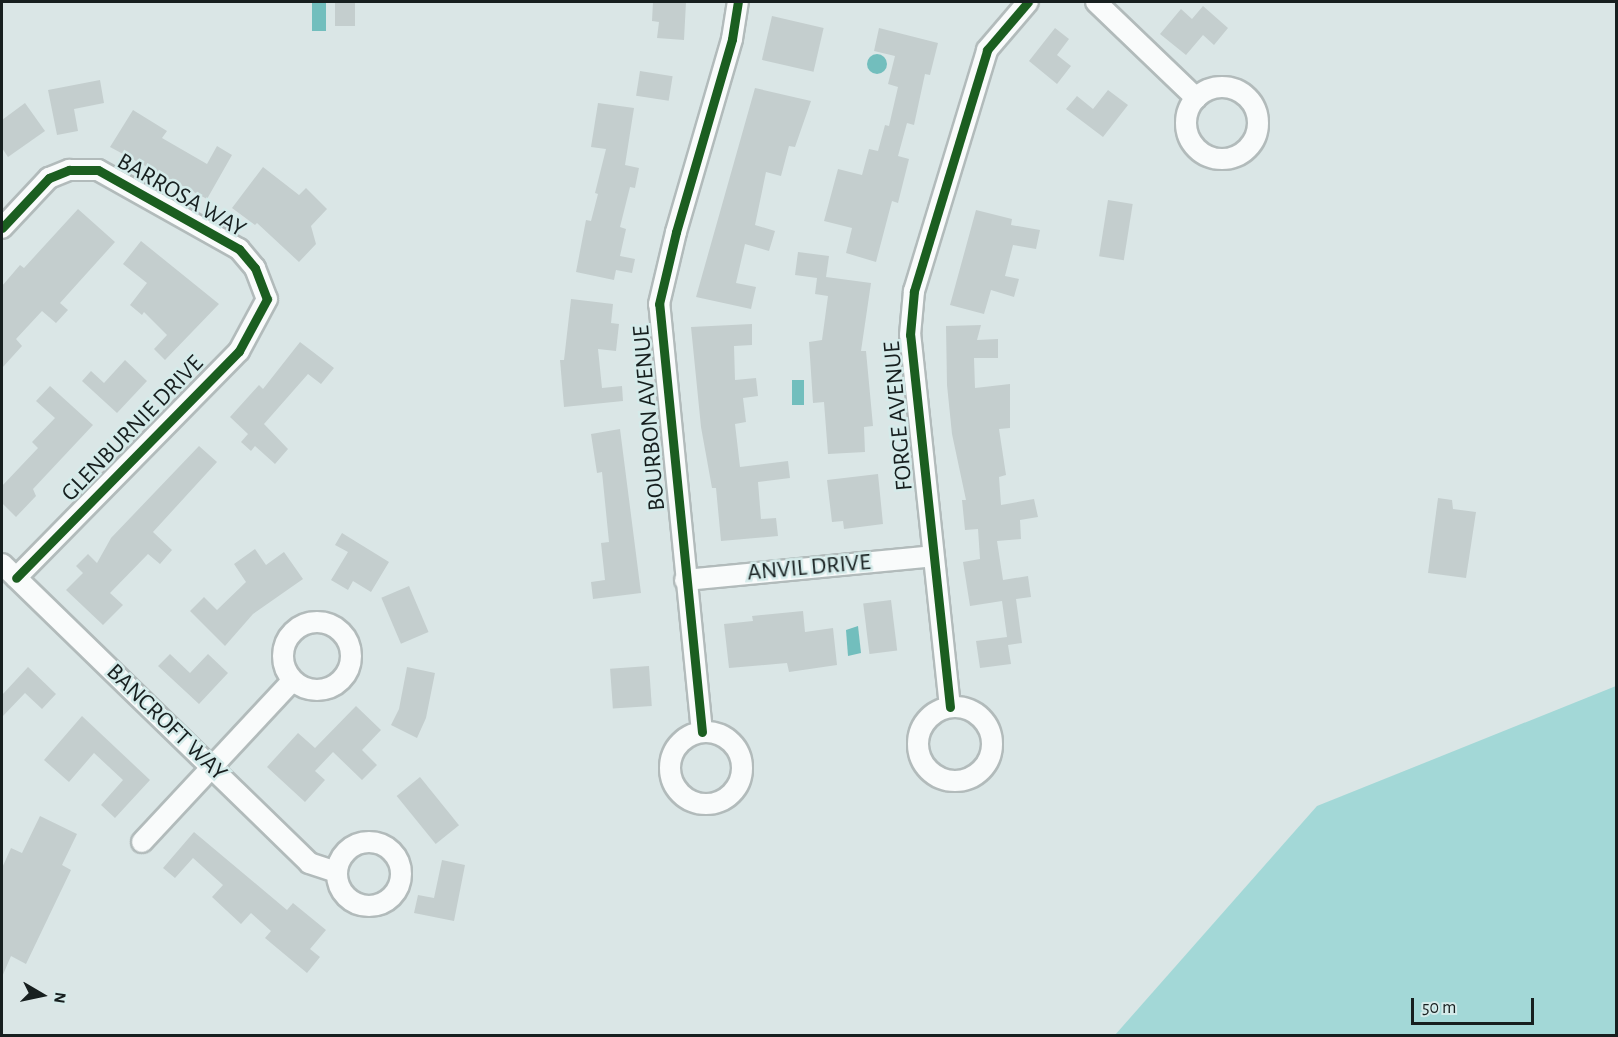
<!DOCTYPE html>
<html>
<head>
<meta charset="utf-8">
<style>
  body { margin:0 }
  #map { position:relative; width:1618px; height:1037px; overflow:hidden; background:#dae6e6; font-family:"Alegreya Sans",sans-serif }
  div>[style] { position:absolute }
  .green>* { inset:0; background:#a3d8d7 }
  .water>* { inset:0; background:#72bebd; transform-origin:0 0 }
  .round { border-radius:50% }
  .building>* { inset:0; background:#c4cece; transform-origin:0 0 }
  .roads { filter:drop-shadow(2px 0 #b2bbbb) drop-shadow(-2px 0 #b2bbbb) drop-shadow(0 2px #b2bbbb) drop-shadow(0 -2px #b2bbbb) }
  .street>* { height:20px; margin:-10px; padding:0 10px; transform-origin:10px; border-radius:10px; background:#f9fbfb }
  .street>.ring { margin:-10px; padding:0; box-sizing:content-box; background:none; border:20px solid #f9fbfb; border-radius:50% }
  .cycleway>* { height:9px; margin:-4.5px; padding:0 4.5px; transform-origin:4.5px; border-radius:4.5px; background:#1b5e20 }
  span { translate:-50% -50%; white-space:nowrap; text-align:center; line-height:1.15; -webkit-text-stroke:5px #d5ebea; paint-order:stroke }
  .street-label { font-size:24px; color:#171f1f }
  .frame { position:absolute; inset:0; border:3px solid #171f1f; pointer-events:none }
  .north { position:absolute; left:12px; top:965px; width:60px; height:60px; -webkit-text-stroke:4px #d5ebea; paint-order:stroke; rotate:99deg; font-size:16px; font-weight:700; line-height:24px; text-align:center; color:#171f1f }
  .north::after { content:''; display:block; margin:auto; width:21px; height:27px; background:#171f1f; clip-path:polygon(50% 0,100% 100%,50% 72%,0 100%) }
  .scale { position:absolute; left:1411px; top:998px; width:123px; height:27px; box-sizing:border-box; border:3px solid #171f1f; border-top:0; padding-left:8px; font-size:18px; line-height:21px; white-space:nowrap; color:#171f1f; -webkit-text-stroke:4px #d5ebea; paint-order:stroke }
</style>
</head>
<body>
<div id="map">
  <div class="green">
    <i style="clip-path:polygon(1616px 686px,1616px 1035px,1115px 1035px,1317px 806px)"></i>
  </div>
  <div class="water">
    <i style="left:312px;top:2px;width:14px;height:29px"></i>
    <i class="round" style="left:867px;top:54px;width:20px;height:20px"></i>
    <i style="left:792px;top:380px;width:12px;height:25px"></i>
    <i style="clip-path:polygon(858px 626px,861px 653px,848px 656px,846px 630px)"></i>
  </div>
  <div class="building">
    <i style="left:335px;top:2px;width:20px;height:24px"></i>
    <i style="clip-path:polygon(653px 2px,686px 2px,684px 40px,657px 38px,659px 22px,652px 21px)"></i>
    <i style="clip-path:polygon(1203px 6px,1228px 28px,1214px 45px,1203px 35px,1186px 55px,1160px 34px,1181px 9px,1192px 19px)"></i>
    <i style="left:772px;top:16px;width:53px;height:45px;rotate:13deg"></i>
    <i style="clip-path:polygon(879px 28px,938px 43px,930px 75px,925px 74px,914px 125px,907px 123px,898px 156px,909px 159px,898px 203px,892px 201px,876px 262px,846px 253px,852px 228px,824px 221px,838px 169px,862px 175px,869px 149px,878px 151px,885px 125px,889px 126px,898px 87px,888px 84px,895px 56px,874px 51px)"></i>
    <i style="clip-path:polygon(1055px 28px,1069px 39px,1057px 55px,1071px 66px,1057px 84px,1029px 61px)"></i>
    <i style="left:640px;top:71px;width:33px;height:25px;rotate:9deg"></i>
    <i style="clip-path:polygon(100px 80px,104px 103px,74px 109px,78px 131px,57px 135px,48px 90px)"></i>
    <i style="clip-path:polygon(755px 88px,811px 101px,795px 147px,789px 146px,781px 176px,766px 172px,755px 225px,775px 231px,769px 251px,745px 244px,736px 283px,756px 287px,751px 309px,696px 297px)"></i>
    <i style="clip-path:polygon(1108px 90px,1128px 105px,1103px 137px,1066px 109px,1077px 96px,1093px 109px)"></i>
    <i style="clip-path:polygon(25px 103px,45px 131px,8px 157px,2px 148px,2px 120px)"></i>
    <i style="clip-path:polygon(598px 103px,634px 108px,625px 165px,639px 168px,635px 188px,630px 187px,620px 227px,626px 229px,620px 256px,635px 259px,632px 273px,616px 270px,614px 280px,576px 272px,586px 220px,591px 221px,598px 194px,595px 193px,606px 149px,591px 147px)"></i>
    <i style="clip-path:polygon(133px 110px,167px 131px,162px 138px,207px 164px,217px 146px,232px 155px,207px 199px,110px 147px)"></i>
    <i style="clip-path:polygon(263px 167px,299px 195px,306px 188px,327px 209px,311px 226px,316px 244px,299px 262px,257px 223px,255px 225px,232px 208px)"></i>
    <i style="left:1108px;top:200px;width:25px;height:57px;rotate:9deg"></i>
    <i style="clip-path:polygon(78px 209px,115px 242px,60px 303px,68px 310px,56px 323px,42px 311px,16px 339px,22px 346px,2px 368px,2px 286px,20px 265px,24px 268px)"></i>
    <i style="clip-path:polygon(976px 210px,1012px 219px,1011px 225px,1040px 230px,1036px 249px,1013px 245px,1005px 276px,1019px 279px,1014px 297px,991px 290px,984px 314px,950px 305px)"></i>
    <i style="clip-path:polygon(141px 241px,219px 304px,165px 360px,154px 349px,167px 335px,144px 312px,142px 315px,130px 305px,147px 283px,123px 264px)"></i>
    <i style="clip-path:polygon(798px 252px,829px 256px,826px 277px,871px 283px,861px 351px,866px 351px,873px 426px,864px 427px,865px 452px,828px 454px,824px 402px,813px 403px,809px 342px,822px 340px,828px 296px,815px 294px,817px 278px,795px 275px)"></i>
    <i style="clip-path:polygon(571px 299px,613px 304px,611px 323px,619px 324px,616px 351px,598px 349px,602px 388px,622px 386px,623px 401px,564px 407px,560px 360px,564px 360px)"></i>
    <i style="clip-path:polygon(752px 324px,752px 345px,734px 346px,735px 380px,756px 378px,758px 396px,743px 398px,746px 422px,735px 424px,740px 467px,788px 461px,790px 478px,758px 482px,761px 519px,776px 518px,778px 536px,721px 541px,716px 488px,712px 488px,701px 427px,691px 327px)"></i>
    <i style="clip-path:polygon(981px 325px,977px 340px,998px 339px,998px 358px,974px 358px,975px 388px,1010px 384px,1010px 428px,999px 429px,1006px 475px,999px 477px,1001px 505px,1034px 499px,1038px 517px,1020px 520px,1021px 539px,997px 541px,1003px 580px,1028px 576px,1031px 597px,1016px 599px,1022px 643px,1008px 645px,1011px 664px,980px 668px,976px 641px,1007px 637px,1002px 601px,970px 606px,963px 562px,980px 559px,978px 529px,965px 530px,962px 500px,966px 500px,952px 434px,947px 385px,946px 326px)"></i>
    <i style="clip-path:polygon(300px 342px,334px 368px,321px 384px,308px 374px,264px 424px,288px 449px,275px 464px,255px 446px,251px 451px,241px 442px,248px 434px,230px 417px,259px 385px,263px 389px)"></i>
    <i style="clip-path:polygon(125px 360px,147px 381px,117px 413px,82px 381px,91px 371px,104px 383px)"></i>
    <i style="clip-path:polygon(50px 386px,93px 425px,33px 489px,36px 496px,16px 517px,2px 503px,2px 486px,38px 448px,32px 442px,55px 418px,36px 401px)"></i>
    <i style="clip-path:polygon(620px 429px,641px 593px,593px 599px,591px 582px,605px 580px,601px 543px,609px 542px,602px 472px,597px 473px,591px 434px)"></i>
    <i style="clip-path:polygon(199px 446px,217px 462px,153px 532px,172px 550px,160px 564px,148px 554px,110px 593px,123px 605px,103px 625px,66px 590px,83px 573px,76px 566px,88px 554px,97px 563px,111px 538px)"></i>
    <i style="clip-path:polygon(878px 474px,883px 524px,844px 529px,843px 521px,832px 522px,827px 480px)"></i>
    <i style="clip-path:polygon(1438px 498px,1452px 500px,1453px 509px,1476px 512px,1466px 578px,1428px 573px)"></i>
    <i style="clip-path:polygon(342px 533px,389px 562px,371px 592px,353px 581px,348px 590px,331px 580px,348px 552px,335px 545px)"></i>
    <i style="clip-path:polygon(255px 549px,266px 565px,284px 552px,303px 579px,253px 614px,225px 646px,190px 611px,204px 597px,217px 610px,246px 582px,234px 564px)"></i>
    <i style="left:409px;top:586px;width:50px;height:30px;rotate:67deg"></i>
    <i style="left:891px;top:600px;width:51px;height:28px;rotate:83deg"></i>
    <i style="clip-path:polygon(803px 611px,805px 632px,833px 628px,837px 665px,789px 672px,787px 663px,729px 668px,724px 624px,753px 621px,752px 616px)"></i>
    <i style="clip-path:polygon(170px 654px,190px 673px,208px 654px,228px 673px,199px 704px,158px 666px)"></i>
    <i style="left:649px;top:666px;width:40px;height:39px;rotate:86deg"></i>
    <i style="clip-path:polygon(28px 667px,56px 694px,42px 709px,25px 693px,2px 717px,2px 695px)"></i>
    <i style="clip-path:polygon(407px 667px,435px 673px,426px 718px,417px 738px,391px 725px,399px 709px)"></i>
    <i style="clip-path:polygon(356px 706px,381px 730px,362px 750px,377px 765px,362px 780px,333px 752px,315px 771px,325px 780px,305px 802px,267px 767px,298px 733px,315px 748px)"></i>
    <i style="clip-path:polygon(82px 716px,150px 780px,115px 818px,101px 805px,123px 780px,94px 753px,69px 782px,44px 760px)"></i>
    <i style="left:420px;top:777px;width:62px;height:30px;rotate:51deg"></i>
    <i style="clip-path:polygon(40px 816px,77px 834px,62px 865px,71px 870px,26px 964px,11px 956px,2px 977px,2px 868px,11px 848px,22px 853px)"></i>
    <i style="clip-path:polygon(194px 832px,287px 910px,293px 903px,326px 930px,310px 949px,320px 957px,307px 973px,265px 938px,271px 931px,251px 913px,241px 924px,212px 897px,223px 885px,193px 858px,175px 878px,163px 868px)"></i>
    <i style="clip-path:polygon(442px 860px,465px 865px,454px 921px,414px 913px,418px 895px,434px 898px)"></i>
  </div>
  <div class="roads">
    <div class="street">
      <i style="left:1096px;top:2px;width:139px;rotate:43.8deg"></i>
      <i class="ring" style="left:1186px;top:87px;width:52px;height:52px"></i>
      <i style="left:2px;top:228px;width:69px;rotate:-46.8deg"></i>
      <i style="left:49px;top:178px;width:22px;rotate:-22deg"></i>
      <i style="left:69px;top:170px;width:29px"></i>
      <i style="left:98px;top:170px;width:162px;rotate:29.3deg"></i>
      <i style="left:239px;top:249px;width:25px;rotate:50deg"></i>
      <i style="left:255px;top:268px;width:33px;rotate:69deg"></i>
      <i style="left:267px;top:299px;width:59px;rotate:118.3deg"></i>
      <i style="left:239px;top:351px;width:318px;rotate:134.5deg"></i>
      <i style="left:2px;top:564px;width:429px;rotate:44.2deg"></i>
      <i style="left:309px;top:863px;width:28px;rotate:18deg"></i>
      <i style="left:685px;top:580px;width:249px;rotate:-5.5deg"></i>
      <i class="ring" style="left:283px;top:622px;width:48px;height:48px"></i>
      <i style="left:950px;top:707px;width:374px;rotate:-96.1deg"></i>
      <i style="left:910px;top:335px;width:44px;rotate:-84.8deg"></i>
      <i style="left:914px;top:291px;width:252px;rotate:-73.1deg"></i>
      <i style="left:987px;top:50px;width:63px;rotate:-49.5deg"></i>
      <i class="ring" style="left:918px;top:707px;width:54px;height:54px"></i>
      <i style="left:702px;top:732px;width:430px;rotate:-95.7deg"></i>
      <i style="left:659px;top:304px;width:74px;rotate:-76.7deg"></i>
      <i style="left:676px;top:232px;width:201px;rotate:-73.8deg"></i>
      <i style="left:732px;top:39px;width:37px;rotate:-81deg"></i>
      <i class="ring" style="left:670px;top:732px;width:52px;height:52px"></i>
      <i class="ring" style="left:337px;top:842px;width:44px;height:44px"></i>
      <i style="left:142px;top:842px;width:220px;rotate:-47deg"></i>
    </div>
  </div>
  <div class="cycleway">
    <i style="left:2px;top:228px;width:69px;rotate:-46.8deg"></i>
    <i style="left:49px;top:178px;width:22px;rotate:-22deg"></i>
    <i style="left:69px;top:170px;width:29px"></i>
    <i style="left:98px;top:170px;width:162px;rotate:29.3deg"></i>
    <i style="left:239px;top:249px;width:25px;rotate:50deg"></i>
    <i style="left:255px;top:268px;width:33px;rotate:69deg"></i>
    <i style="left:267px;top:299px;width:59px;rotate:118.3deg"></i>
    <i style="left:239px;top:351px;width:318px;rotate:134.5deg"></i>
    <i style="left:950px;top:707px;width:374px;rotate:-96.1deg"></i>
    <i style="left:910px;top:335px;width:44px;rotate:-84.8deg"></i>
    <i style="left:914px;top:291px;width:252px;rotate:-73.1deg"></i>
    <i style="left:987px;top:50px;width:63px;rotate:-49.5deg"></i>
    <i style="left:702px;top:732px;width:430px;rotate:-95.7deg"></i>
    <i style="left:659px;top:304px;width:74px;rotate:-76.7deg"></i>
    <i style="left:676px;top:232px;width:201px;rotate:-73.8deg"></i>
    <i style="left:732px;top:39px;width:37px;rotate:-81deg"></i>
  </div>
  <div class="street-label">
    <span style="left:181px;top:196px;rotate:30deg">BARROSA WAY</span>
    <span style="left:899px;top:416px;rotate:-95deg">FORGE AVENUE</span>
    <span style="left:650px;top:418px;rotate:-95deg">BOURBON AVENUE</span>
    <span style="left:133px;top:429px;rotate:-46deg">GLENBURNIE DRIVE</span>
    <span style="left:809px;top:568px;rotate:-5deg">ANVIL DRIVE</span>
    <span style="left:166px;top:723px;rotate:44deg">BANCROFT WAY</span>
  </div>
  <div class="frame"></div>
  <div class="north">N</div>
  <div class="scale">50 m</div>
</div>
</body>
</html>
